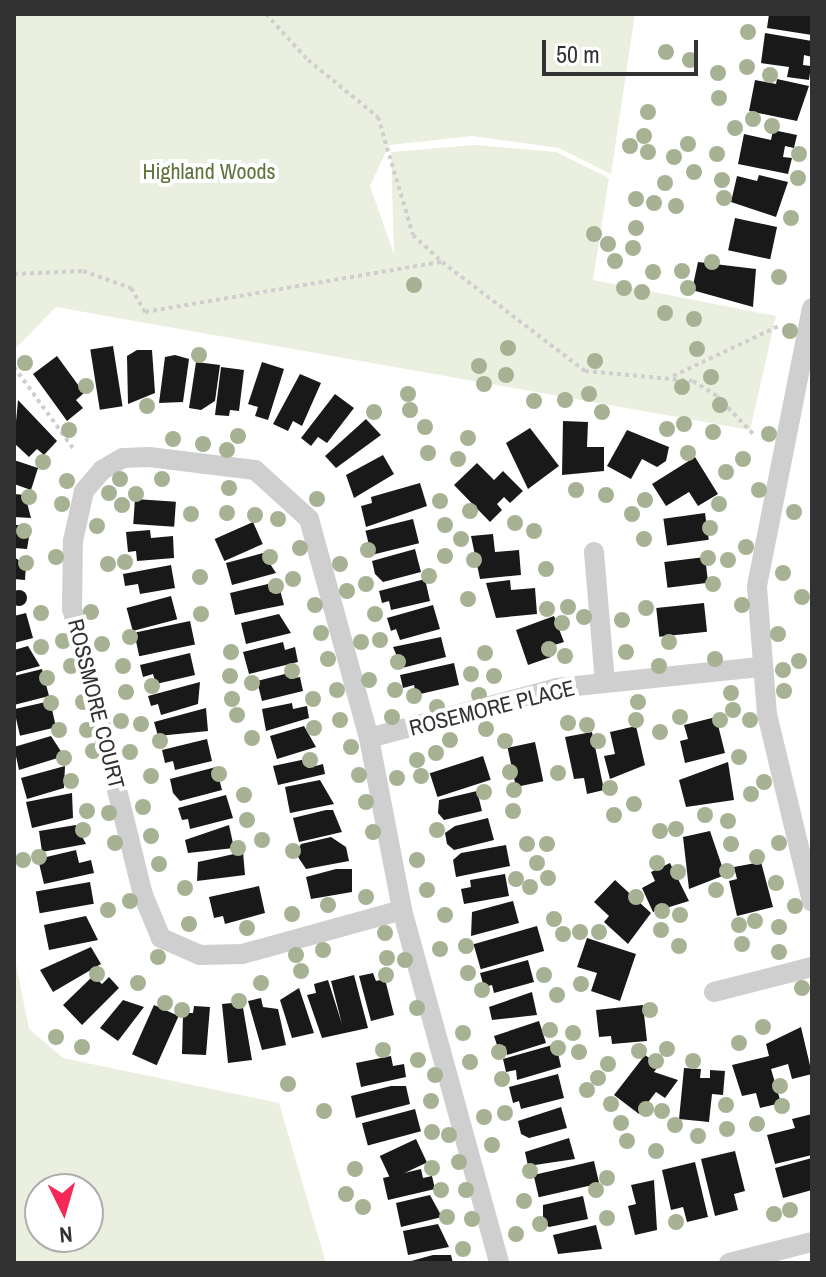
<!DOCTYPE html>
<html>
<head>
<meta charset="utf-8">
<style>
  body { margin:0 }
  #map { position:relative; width:826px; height:1277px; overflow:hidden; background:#fff; font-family:"Archivo Narrow",sans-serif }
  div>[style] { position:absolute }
  .green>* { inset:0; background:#eaefe0 }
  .building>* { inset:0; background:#191919; transform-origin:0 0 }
  .round { border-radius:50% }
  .path>* { height:4px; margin-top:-2px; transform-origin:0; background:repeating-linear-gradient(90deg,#cfcfcf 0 4px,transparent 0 8px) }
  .street>* { height:20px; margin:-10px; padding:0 10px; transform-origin:10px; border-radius:10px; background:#cfcfcf }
  .trees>* { width:16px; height:16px; margin:-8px; border-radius:50%; background:#a6b293 }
  span { translate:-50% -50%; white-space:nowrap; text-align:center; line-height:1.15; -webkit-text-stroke:8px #fff; paint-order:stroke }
  .park-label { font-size:22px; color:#5d733a }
  .street-label { font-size:22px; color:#323232 }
  .frame { position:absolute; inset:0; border:16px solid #323232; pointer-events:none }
  .north { position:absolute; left:24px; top:1173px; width:80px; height:80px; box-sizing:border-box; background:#fff; border:2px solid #adadad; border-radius:50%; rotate:175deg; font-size:22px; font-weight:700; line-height:32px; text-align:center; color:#323232 }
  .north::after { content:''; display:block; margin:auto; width:28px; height:36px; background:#f52856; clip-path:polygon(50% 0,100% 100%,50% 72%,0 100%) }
  .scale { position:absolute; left:542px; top:40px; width:156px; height:36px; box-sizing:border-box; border:4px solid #323232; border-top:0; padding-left:10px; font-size:24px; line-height:28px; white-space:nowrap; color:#323232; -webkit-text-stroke:6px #fff; paint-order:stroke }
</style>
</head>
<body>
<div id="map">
  <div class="green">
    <i style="clip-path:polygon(14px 14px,635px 14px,611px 174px,559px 148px,472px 136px,389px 145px,370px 186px,394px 254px,391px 152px,475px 145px,556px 152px,609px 178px,593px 280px,776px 316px,750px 430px,56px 307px,14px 350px)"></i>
    <i style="clip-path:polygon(evenodd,14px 954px,29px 1029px,63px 1058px,279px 1103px,326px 1263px,14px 1263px,14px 954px,88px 1189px,88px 1237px,40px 1237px,40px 1189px,88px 1189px)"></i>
  </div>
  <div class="building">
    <i style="clip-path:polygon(769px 14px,812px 14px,812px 35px,767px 28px)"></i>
    <i style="clip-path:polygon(765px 33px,812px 41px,812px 57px,804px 55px,803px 65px,811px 66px,809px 80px,787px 77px,789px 67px,761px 63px)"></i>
    <i style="clip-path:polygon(777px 79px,809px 86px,797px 121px,749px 111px,755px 80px,776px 84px)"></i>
    <i style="clip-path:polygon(773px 130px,797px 135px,794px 148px,785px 146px,783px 157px,792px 158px,788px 174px,738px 164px,744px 134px,771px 140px)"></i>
    <i style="clip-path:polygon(759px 175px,788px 182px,776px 217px,731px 202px,737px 176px,757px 181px)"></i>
    <i style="left:735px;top:218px;width:43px;height:33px;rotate:12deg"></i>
    <i style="clip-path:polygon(698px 262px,756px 269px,753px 307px,692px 290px)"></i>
    <i style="left:113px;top:346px;width:61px;height:23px;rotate:81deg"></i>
    <i style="clip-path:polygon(137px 350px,152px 350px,155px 393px,128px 404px,127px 356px)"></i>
    <i style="clip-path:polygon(175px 355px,189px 359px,183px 402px,159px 403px,165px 357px)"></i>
    <i style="clip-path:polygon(57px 356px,84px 393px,76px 400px,83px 408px,67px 421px,33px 374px)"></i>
    <i style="clip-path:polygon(196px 362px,220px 365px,215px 401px,201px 410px,189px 408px)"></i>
    <i style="clip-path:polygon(262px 362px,284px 369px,268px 420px,255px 416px,258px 407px,248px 404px)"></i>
    <i style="clip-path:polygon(221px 367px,244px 370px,239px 411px,230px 410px,229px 416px,215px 415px)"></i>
    <i style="clip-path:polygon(300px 374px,321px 383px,302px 426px,293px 421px,288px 431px,273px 424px)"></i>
    <i style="clip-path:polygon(335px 394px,354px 408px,327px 443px,318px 437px,311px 446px,301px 438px)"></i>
    <i style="clip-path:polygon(18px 400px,57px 441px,44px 455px,37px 449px,29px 457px,14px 443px)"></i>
    <i style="clip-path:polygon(366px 419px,381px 435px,336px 468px,325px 456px)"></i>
    <i style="clip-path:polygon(563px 421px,588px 422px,587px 447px,604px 447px,604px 471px,562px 475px)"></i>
    <i style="clip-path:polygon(530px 428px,559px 466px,528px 489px,506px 443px)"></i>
    <i style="clip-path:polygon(627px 430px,669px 447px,666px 461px,657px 467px,642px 459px,631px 479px,607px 466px)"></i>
    <i style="clip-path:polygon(383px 455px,394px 474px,354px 498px,346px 475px)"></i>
    <i style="clip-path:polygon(695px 457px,718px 494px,698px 506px,689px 492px,666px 506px,652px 484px)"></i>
    <i style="clip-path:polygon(14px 460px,38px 468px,31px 490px,14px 484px)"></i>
    <i style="clip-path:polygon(477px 463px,494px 480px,503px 471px,523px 491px,510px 503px,504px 497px,497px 504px,502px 510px,490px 522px,454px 485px)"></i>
    <i style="clip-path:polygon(420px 483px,427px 506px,366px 527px,361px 506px,372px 503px,371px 497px)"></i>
    <i style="clip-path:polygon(14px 494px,25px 495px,31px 518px,14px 517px)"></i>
    <i style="left:135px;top:499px;width:41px;height:25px;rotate:4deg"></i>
    <i style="left:705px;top:513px;width:27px;height:42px;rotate:82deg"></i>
    <i style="left:413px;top:519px;width:25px;height:49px;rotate:76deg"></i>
    <i style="left:253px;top:522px;width:24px;height:42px;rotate:66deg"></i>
    <i style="clip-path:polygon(14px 525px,20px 525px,19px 536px,29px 537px,27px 549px,14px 548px)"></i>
    <i style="clip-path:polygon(150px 530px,151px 538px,173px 536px,174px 558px,137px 561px,136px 551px,128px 552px,126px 532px)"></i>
    <i style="clip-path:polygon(493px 534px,495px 552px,519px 550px,521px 575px,480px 579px,471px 536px)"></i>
    <i style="clip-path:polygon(415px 549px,421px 572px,383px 582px,375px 574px,372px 561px)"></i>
    <i style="clip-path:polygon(263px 553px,276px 573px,232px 585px,226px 563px)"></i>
    <i style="clip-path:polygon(14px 557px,26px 565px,25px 580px,14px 579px)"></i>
    <i style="left:705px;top:557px;width:26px;height:41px;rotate:83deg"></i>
    <i style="clip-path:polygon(171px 565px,175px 588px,140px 594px,138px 584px,125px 586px,123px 574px)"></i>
    <i style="clip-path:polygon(425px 579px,430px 601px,391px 610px,389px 601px,382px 603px,379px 591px)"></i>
    <i style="clip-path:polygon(510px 580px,511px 590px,535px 588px,537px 614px,496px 618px,486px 583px)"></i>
    <i style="clip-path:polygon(268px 584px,270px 592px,280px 590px,284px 605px,235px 615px,230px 593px)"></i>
    <i class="round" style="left:11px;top:590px;width:16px;height:16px"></i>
    <i style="left:171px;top:596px;width:24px;height:46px;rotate:75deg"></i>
    <i style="left:704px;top:603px;width:29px;height:48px;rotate:84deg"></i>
    <i style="clip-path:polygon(433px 605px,440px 629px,400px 640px,396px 629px,391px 631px,387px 618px)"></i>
    <i style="clip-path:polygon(26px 613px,33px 638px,14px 643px,14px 616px)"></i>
    <i style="clip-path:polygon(279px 614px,291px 633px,246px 644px,241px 623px)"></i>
    <i style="clip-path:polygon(554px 616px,564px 642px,548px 647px,551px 657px,528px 665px,516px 630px)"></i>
    <i style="left:190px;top:621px;width:24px;height:57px;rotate:78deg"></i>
    <i style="clip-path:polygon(441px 637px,446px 657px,402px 668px,393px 647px)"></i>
    <i style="clip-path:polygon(283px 642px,285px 650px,295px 647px,298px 662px,249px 674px,243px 652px)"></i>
    <i style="clip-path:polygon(28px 646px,40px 666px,14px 673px,14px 650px)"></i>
    <i style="clip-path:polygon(190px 653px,195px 675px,156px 684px,153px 674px,143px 677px,140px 665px)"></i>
    <i style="clip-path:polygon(454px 663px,459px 685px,416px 695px,414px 685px,403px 688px,400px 675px)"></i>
    <i style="clip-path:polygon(42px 669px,49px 696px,14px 705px,14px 676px)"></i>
    <i style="clip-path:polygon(289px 673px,290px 679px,300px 677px,303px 691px,262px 701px,257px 681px)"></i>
    <i style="clip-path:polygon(200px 682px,198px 704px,161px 715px,158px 704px,151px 706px,148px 696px)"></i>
    <i style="left:50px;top:701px;width:27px;height:37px;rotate:77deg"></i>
    <i style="clip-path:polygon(292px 703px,293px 709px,307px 706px,309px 718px,266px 731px,262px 709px)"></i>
    <i style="clip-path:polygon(206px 708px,208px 731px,158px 736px,154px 722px)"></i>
    <i style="clip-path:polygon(716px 717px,725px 753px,685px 763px,680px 741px,688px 739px,684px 725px)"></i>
    <i style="clip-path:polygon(304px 726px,316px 747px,277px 759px,270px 736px)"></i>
    <i style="clip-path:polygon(636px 726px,645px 765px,610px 779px,604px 756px,615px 754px,610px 732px)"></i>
    <i style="clip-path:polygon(592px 732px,604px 790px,587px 794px,584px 778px,574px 779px,565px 737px)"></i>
    <i style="clip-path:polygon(51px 736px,64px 756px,19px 770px,14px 747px)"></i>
    <i style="clip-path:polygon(207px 739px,212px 761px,175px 770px,173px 761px,165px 763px,162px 750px)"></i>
    <i style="left:535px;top:742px;width:40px;height:28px;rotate:78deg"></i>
    <i style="left:483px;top:756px;width:25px;height:56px;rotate:72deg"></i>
    <i style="clip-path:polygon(306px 759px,308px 768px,323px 764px,325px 774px,278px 785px,273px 766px)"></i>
    <i style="clip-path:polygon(728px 762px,734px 800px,686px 807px,679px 780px)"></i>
    <i style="clip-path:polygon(65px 766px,64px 788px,27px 799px,21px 778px)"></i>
    <i style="clip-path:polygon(216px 767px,222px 790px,180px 801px,173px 793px,170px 779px)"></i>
    <i style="clip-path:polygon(320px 780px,334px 804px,290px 813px,285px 787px)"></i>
    <i style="clip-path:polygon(477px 791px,482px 811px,444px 820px,438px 813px,439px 800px)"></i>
    <i style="clip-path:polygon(72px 793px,73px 818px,32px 828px,26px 802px)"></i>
    <i style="clip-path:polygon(226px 795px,233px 818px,190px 829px,188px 819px,182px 820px,178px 808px)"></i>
    <i style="clip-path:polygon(326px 810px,333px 810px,342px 832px,299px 842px,293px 818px)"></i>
    <i style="clip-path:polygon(488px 818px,494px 840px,454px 850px,447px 844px,445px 833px,455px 826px)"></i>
    <i style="clip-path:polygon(76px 825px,86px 844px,42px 852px,39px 831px)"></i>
    <i style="clip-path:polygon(229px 825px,234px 848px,188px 853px,185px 840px)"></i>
    <i style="clip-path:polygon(710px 831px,725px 875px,689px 889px,683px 837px)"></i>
    <i style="clip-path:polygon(331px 837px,346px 847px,349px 861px,306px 869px,296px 854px,301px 844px)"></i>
    <i style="clip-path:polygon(506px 845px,510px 866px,456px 877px,453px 860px,461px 853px)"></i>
    <i style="clip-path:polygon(76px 850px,79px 863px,91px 860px,94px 873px,44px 884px,38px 859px)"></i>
    <i style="clip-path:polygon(243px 852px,245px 875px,197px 881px,198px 862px)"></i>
    <i style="clip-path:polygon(761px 862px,773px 907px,737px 916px,729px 881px,737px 879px,734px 867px)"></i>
    <i style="clip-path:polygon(670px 863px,689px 901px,653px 912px,642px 888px,655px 881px,651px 872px)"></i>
    <i style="clip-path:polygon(336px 869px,352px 869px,352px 892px,311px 899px,306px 877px)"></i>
    <i style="clip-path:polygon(505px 874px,509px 896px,464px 904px,461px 889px,471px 887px,470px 880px)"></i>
    <i style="clip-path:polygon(615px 880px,651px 913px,628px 944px,604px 922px,609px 916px,594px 902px)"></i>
    <i style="left:90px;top:882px;width:22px;height:55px;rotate:80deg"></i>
    <i style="clip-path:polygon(259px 886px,265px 913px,225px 924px,223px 916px,214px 918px,209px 897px)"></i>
    <i style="clip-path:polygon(513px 901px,519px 923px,471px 936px,472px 912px)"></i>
    <i style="clip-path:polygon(86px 916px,98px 940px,49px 950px,44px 925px)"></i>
    <i style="left:537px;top:926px;width:26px;height:66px;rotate:74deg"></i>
    <i style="clip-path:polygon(587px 938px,636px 954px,620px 1001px,591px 991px,597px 973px,577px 967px)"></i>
    <i style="clip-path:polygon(91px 947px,101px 964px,53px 992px,40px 970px)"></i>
    <i style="clip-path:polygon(528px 960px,534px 982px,494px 993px,492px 985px,484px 987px,480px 973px)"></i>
    <i style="clip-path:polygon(373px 973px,376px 981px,385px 979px,394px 1015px,371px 1021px,359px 976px)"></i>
    <i style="clip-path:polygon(354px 975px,368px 1028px,322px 1038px,307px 995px,316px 993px,314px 984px,328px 980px,342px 1024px,331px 981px)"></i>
    <i style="clip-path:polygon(93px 976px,102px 984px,109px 977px,119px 988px,82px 1025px,63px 1005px)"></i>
    <i style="clip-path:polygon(299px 988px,314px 1033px,292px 1038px,280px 1000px)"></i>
    <i style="clip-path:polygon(532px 992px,537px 1015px,492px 1020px,489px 1007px)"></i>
    <i style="clip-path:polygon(261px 998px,263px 1007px,278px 1009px,286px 1045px,262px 1050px,248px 1001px)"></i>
    <i style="clip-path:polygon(123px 1000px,144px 1007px,118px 1041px,100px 1028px)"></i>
    <i style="clip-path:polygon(242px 1002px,252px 1060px,228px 1063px,222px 1004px)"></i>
    <i style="left:154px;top:1005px;width:27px;height:54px;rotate:24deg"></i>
    <i style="clip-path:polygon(643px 1005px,647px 1041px,612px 1044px,611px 1036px,599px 1037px,596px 1010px)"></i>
    <i style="clip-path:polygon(194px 1006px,210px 1007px,206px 1055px,182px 1054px,183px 1013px,193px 1013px)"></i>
    <i style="clip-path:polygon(539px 1021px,546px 1043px,507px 1055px,505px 1046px,498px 1048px,494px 1036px)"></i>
    <i style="clip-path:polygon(801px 1027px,812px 1074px,792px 1079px,788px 1064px,771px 1069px,781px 1103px,760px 1108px,756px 1093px,742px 1096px,732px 1065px,769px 1056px,766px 1044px)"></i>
    <i style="clip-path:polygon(556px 1044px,561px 1067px,517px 1080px,516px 1070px,506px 1072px,503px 1059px)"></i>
    <i style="clip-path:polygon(645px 1055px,659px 1065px,654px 1072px,678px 1080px,665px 1098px,656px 1092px,639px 1114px,614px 1095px)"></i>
    <i style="clip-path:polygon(391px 1056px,393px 1066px,404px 1064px,406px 1077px,361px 1087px,356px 1063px)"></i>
    <i style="clip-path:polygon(684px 1068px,701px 1069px,700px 1078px,710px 1078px,710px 1070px,725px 1071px,723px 1095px,712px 1094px,709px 1122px,679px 1119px)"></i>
    <i style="clip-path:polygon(558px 1074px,564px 1098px,521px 1109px,519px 1101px,513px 1103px,509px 1087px)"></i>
    <i style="clip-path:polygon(391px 1086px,406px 1086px,410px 1104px,356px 1118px,351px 1096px)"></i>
    <i style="clip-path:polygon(561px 1107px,567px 1128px,529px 1138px,521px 1134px,518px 1121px)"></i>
    <i style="left:415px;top:1109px;width:23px;height:55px;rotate:75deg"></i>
    <i style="clip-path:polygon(812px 1114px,812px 1155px,775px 1164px,767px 1135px,795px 1128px,792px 1119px)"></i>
    <i style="clip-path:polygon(569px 1138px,575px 1159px,528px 1166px,525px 1152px)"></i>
    <i style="left:416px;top:1139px;width:26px;height:40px;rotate:65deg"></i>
    <i style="clip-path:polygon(735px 1151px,745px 1191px,734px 1194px,738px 1210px,715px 1216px,701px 1159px)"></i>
    <i style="clip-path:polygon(812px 1158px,812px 1190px,783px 1198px,775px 1168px)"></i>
    <i style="left:594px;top:1161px;width:23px;height:62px;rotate:77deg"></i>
    <i style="clip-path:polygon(695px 1162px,708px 1217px,687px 1222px,683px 1207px,671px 1210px,662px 1170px)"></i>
    <i style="clip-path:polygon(421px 1169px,423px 1178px,432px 1176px,435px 1189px,388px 1200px,383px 1178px)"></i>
    <i style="clip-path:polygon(654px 1180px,657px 1230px,635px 1235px,628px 1206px,636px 1204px,631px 1185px)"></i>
    <i style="clip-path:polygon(430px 1195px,442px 1217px,401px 1227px,396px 1203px)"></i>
    <i style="clip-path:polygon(583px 1196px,588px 1219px,549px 1227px,543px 1222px,543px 1205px)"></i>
    <i style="clip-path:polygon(438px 1224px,449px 1247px,408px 1255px,403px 1231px)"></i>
    <i style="clip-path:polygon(596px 1225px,602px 1249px,558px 1254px,553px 1235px)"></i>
    <i style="clip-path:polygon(451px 1255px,453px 1263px,404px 1263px,433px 1255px)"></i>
  </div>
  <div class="path">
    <i style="left:266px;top:14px;width:62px;rotate:47.6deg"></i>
    <i style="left:308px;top:60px;width:90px;rotate:39.2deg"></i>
    <i style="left:378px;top:117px;width:123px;rotate:73.5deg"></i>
    <i style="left:413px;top:235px;width:40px;rotate:43deg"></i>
    <i style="left:442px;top:262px;width:180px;rotate:37.3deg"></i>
    <i style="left:585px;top:371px;width:108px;rotate:5.3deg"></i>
    <i style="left:693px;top:381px;width:28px;rotate:32deg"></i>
    <i style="left:717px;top:396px;width:55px;rotate:46.5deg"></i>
    <i style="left:14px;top:274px;width:69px;rotate:-2.5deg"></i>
    <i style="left:83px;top:271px;width:51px;rotate:19.5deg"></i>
    <i style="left:131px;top:288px;width:28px;rotate:60deg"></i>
    <i style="left:145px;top:312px;width:301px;rotate:-9.6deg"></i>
    <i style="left:14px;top:367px;width:104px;rotate:54deg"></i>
    <i style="left:673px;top:376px;width:117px;rotate:-25.3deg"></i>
  </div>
  <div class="street">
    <i style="left:812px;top:308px;width:284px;rotate:101.2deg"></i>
    <i style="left:757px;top:587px;width:127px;rotate:85.5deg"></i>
    <i style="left:767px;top:714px;width:193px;rotate:76.5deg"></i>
    <i style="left:594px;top:552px;width:131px;rotate:85.2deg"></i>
    <i style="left:369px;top:738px;width:195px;rotate:-14.9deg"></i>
    <i style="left:557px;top:688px;width:204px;rotate:-5.9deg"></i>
    <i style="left:402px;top:910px;width:166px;rotate:164.6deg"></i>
    <i style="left:242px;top:954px;width:42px;rotate:178.6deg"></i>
    <i style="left:200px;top:955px;width:43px;rotate:-156.4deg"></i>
    <i style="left:161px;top:938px;width:47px;rotate:-112.7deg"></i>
    <i style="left:143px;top:895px;width:295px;rotate:-103.9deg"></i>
    <i style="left:72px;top:609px;width:68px;rotate:-89.2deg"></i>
    <i style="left:73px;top:541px;width:51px;rotate:-77.6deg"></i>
    <i style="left:84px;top:491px;width:28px;rotate:-49deg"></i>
    <i style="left:102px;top:470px;width:24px;rotate:-30deg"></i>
    <i style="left:123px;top:458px;width:26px;rotate:-2deg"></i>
    <i style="left:149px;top:457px;width:107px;rotate:7deg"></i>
    <i style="left:255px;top:470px;width:73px;rotate:42.2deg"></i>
    <i style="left:309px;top:519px;width:227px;rotate:74.7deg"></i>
    <i style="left:369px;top:738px;width:175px;rotate:79.1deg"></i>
    <i style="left:402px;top:910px;width:366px;rotate:74.6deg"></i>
    <i style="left:714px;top:992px;width:101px;rotate:-14.3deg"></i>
    <i style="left:729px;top:1263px;width:86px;rotate:-14.2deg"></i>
  </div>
  <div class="trees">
    <i style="left:748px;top:32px"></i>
    <i style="left:666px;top:52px"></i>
    <i style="left:690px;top:60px"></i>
    <i style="left:747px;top:67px"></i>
    <i style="left:718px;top:73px"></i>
    <i style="left:770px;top:75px"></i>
    <i style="left:719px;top:98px"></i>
    <i style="left:648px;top:112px"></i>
    <i style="left:753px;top:119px"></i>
    <i style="left:772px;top:126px"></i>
    <i style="left:735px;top:128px"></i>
    <i style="left:644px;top:136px"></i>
    <i style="left:688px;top:144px"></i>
    <i style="left:630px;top:146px"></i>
    <i style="left:648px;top:152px"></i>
    <i style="left:717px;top:154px"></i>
    <i style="left:799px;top:154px"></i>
    <i style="left:674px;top:157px"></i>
    <i style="left:694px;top:172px"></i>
    <i style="left:798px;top:178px"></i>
    <i style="left:722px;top:180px"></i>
    <i style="left:665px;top:183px"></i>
    <i style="left:724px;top:198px"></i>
    <i style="left:636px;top:199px"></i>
    <i style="left:654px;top:203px"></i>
    <i style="left:676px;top:206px"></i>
    <i style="left:791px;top:218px"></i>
    <i style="left:636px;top:228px"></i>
    <i style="left:594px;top:234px"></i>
    <i style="left:608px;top:244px"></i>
    <i style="left:633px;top:248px"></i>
    <i style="left:615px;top:261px"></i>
    <i style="left:712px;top:262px"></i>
    <i style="left:682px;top:271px"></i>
    <i style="left:653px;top:272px"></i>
    <i style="left:779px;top:277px"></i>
    <i style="left:414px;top:285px"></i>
    <i style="left:624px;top:288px"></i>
    <i style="left:688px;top:288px"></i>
    <i style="left:642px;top:292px"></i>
    <i style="left:665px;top:313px"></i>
    <i style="left:694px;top:319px"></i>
    <i style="left:790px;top:331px"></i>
    <i style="left:508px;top:348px"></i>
    <i style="left:697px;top:349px"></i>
    <i style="left:199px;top:355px"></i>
    <i style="left:595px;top:361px"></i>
    <i style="left:25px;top:363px"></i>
    <i style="left:479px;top:366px"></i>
    <i style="left:506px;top:375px"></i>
    <i style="left:711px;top:377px"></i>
    <i style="left:484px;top:384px"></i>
    <i style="left:86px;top:386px"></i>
    <i style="left:682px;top:387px"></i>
    <i style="left:408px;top:394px"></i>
    <i style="left:589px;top:394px"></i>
    <i style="left:565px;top:400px"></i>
    <i style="left:534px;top:401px"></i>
    <i style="left:720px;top:405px"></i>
    <i style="left:147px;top:406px"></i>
    <i style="left:410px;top:410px"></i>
    <i style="left:374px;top:412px"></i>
    <i style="left:602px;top:412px"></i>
    <i style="left:684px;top:424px"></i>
    <i style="left:425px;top:427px"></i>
    <i style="left:667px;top:429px"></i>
    <i style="left:69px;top:430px"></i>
    <i style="left:713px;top:432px"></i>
    <i style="left:769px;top:434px"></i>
    <i style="left:238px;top:436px"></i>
    <i style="left:468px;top:438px"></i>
    <i style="left:173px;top:439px"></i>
    <i style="left:203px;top:444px"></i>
    <i style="left:227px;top:450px"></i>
    <i style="left:428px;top:453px"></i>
    <i style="left:688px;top:453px"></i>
    <i style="left:458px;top:459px"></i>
    <i style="left:743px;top:459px"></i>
    <i style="left:43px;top:462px"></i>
    <i style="left:726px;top:472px"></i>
    <i style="left:120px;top:479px"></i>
    <i style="left:162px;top:479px"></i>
    <i style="left:67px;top:481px"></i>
    <i style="left:229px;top:488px"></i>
    <i style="left:576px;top:490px"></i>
    <i style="left:759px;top:490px"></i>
    <i style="left:109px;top:493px"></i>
    <i style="left:136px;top:494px"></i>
    <i style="left:606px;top:495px"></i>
    <i style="left:29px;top:497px"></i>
    <i style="left:317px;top:499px"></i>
    <i style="left:645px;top:500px"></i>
    <i style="left:440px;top:501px"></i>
    <i style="left:62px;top:504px"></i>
    <i style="left:719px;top:504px"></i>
    <i style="left:122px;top:505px"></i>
    <i style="left:470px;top:511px"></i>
    <i style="left:794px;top:512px"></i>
    <i style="left:227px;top:513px"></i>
    <i style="left:191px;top:514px"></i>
    <i style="left:632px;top:514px"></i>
    <i style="left:255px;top:515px"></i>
    <i style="left:278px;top:519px"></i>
    <i style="left:515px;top:523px"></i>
    <i style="left:445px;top:525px"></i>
    <i style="left:97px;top:526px"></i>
    <i style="left:710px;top:528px"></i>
    <i style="left:24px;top:531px"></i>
    <i style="left:534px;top:531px"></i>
    <i style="left:461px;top:539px"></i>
    <i style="left:644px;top:539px"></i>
    <i style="left:746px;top:547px"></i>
    <i style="left:300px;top:548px"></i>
    <i style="left:368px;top:550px"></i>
    <i style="left:445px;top:556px"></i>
    <i style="left:56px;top:557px"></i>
    <i style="left:270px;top:557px"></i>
    <i style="left:708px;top:558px"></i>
    <i style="left:474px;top:560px"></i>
    <i style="left:728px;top:560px"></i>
    <i style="left:125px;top:562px"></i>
    <i style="left:26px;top:563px"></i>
    <i style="left:108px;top:564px"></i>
    <i style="left:340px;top:564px"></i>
    <i style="left:546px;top:569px"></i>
    <i style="left:783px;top:573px"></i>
    <i style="left:429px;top:576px"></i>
    <i style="left:200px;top:577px"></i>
    <i style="left:293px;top:579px"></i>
    <i style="left:366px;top:584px"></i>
    <i style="left:713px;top:584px"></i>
    <i style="left:276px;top:586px"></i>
    <i style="left:347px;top:591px"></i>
    <i style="left:802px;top:597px"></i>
    <i style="left:468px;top:599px"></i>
    <i style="left:315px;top:605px"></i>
    <i style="left:742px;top:605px"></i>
    <i style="left:568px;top:607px"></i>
    <i style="left:646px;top:608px"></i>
    <i style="left:547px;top:609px"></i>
    <i style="left:91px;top:612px"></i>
    <i style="left:41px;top:613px"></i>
    <i style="left:201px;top:614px"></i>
    <i style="left:375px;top:614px"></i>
    <i style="left:584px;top:617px"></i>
    <i style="left:622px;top:620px"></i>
    <i style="left:562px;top:623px"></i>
    <i style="left:321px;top:633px"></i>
    <i style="left:778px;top:634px"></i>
    <i style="left:130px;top:637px"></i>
    <i style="left:380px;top:640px"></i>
    <i style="left:63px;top:641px"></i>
    <i style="left:361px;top:642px"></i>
    <i style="left:669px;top:642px"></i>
    <i style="left:102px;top:644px"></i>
    <i style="left:41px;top:647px"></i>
    <i style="left:549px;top:649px"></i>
    <i style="left:231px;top:652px"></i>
    <i style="left:626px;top:652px"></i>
    <i style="left:485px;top:653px"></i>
    <i style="left:565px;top:656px"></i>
    <i style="left:328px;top:659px"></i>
    <i style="left:715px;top:659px"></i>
    <i style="left:799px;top:661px"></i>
    <i style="left:398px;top:662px"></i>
    <i style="left:71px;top:666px"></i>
    <i style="left:123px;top:666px"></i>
    <i style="left:659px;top:666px"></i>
    <i style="left:783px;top:670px"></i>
    <i style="left:292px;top:671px"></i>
    <i style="left:471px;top:674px"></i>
    <i style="left:230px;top:676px"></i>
    <i style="left:494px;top:676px"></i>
    <i style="left:47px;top:678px"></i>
    <i style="left:369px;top:680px"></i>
    <i style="left:252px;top:683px"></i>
    <i style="left:152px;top:686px"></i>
    <i style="left:337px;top:690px"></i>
    <i style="left:395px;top:690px"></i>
    <i style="left:784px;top:691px"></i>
    <i style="left:126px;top:692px"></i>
    <i style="left:731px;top:693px"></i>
    <i style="left:479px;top:695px"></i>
    <i style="left:414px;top:696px"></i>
    <i style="left:232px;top:699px"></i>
    <i style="left:313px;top:699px"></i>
    <i style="left:83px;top:702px"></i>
    <i style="left:638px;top:702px"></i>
    <i style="left:51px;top:703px"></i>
    <i style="left:437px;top:707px"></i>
    <i style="left:733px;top:710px"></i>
    <i style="left:237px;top:715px"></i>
    <i style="left:392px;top:717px"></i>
    <i style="left:680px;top:717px"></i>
    <i style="left:340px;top:720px"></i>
    <i style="left:636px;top:720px"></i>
    <i style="left:720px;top:720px"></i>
    <i style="left:750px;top:720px"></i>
    <i style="left:121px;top:721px"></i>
    <i style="left:568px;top:723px"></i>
    <i style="left:141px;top:724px"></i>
    <i style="left:587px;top:725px"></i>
    <i style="left:314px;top:728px"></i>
    <i style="left:486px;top:729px"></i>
    <i style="left:59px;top:730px"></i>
    <i style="left:87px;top:730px"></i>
    <i style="left:660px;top:732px"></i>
    <i style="left:252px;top:738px"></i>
    <i style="left:450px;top:740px"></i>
    <i style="left:160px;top:741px"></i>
    <i style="left:505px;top:741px"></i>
    <i style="left:598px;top:741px"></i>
    <i style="left:351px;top:747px"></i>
    <i style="left:93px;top:751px"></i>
    <i style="left:130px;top:752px"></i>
    <i style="left:436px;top:753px"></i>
    <i style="left:739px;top:757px"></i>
    <i style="left:64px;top:758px"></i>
    <i style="left:310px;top:760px"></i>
    <i style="left:417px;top:760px"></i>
    <i style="left:510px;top:772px"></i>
    <i style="left:558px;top:773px"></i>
    <i style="left:219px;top:774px"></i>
    <i style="left:359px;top:775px"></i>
    <i style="left:151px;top:776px"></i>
    <i style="left:421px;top:776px"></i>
    <i style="left:397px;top:778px"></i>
    <i style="left:71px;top:781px"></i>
    <i style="left:764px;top:782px"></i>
    <i style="left:610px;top:788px"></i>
    <i style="left:514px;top:790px"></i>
    <i style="left:484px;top:792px"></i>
    <i style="left:751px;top:794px"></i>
    <i style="left:244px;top:795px"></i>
    <i style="left:366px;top:802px"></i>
    <i style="left:634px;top:804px"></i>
    <i style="left:143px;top:807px"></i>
    <i style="left:87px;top:811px"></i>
    <i style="left:513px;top:811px"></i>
    <i style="left:109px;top:813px"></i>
    <i style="left:614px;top:815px"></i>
    <i style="left:705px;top:815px"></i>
    <i style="left:247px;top:820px"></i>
    <i style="left:728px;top:821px"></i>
    <i style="left:676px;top:829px"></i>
    <i style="left:83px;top:830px"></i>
    <i style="left:437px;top:830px"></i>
    <i style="left:660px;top:831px"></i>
    <i style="left:373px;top:832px"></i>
    <i style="left:151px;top:836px"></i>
    <i style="left:262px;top:840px"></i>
    <i style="left:115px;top:843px"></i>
    <i style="left:779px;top:843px"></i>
    <i style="left:527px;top:844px"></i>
    <i style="left:547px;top:844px"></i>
    <i style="left:731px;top:844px"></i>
    <i style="left:238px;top:848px"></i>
    <i style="left:293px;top:851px"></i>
    <i style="left:39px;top:857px"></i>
    <i style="left:757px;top:857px"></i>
    <i style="left:23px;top:860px"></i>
    <i style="left:417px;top:860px"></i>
    <i style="left:537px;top:863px"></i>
    <i style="left:657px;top:863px"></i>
    <i style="left:159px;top:864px"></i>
    <i style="left:727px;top:871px"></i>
    <i style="left:678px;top:872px"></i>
    <i style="left:548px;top:878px"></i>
    <i style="left:516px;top:879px"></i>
    <i style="left:776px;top:883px"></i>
    <i style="left:530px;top:887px"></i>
    <i style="left:185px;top:888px"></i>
    <i style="left:427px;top:890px"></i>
    <i style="left:716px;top:890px"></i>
    <i style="left:366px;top:897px"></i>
    <i style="left:636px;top:897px"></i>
    <i style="left:130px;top:901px"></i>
    <i style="left:328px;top:905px"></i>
    <i style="left:795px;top:906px"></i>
    <i style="left:108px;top:910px"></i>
    <i style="left:662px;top:911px"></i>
    <i style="left:292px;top:914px"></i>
    <i style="left:445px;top:915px"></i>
    <i style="left:680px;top:915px"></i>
    <i style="left:554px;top:919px"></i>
    <i style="left:755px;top:921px"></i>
    <i style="left:189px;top:924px"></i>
    <i style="left:739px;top:925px"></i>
    <i style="left:779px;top:927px"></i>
    <i style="left:247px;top:928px"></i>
    <i style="left:661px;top:930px"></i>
    <i style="left:580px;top:932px"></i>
    <i style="left:599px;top:932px"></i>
    <i style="left:385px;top:933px"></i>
    <i style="left:563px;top:934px"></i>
    <i style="left:742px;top:944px"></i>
    <i style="left:466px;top:946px"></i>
    <i style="left:679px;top:946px"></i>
    <i style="left:440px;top:949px"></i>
    <i style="left:323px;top:950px"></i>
    <i style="left:779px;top:952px"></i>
    <i style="left:296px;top:955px"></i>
    <i style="left:158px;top:957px"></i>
    <i style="left:387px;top:958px"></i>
    <i style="left:405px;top:960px"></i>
    <i style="left:301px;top:971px"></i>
    <i style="left:468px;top:973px"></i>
    <i style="left:97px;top:974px"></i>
    <i style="left:386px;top:975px"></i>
    <i style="left:544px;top:975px"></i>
    <i style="left:138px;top:983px"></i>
    <i style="left:261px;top:983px"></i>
    <i style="left:581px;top:984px"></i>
    <i style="left:802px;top:988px"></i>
    <i style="left:482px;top:990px"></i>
    <i style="left:557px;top:995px"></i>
    <i style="left:239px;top:1001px"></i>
    <i style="left:165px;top:1003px"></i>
    <i style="left:417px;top:1008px"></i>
    <i style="left:182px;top:1010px"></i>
    <i style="left:650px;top:1010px"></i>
    <i style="left:763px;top:1027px"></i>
    <i style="left:550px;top:1030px"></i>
    <i style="left:463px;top:1033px"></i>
    <i style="left:573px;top:1033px"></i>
    <i style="left:56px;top:1037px"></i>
    <i style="left:739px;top:1043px"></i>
    <i style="left:82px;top:1047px"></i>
    <i style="left:558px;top:1048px"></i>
    <i style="left:667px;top:1049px"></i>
    <i style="left:383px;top:1050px"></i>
    <i style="left:639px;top:1051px"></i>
    <i style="left:499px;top:1052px"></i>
    <i style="left:579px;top:1052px"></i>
    <i style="left:418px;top:1060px"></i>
    <i style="left:656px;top:1061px"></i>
    <i style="left:693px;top:1061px"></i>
    <i style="left:470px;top:1062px"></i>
    <i style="left:608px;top:1064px"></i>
    <i style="left:435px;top:1075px"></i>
    <i style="left:598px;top:1078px"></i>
    <i style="left:502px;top:1079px"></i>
    <i style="left:288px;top:1084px"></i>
    <i style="left:780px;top:1086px"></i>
    <i style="left:587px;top:1090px"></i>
    <i style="left:431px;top:1101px"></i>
    <i style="left:611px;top:1104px"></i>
    <i style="left:726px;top:1105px"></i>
    <i style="left:782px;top:1106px"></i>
    <i style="left:646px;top:1109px"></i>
    <i style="left:324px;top:1111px"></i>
    <i style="left:662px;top:1111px"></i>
    <i style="left:505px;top:1113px"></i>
    <i style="left:484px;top:1117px"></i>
    <i style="left:621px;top:1123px"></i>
    <i style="left:757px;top:1124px"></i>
    <i style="left:675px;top:1125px"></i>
    <i style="left:727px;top:1129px"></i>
    <i style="left:432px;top:1132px"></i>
    <i style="left:449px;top:1135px"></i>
    <i style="left:698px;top:1136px"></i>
    <i style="left:627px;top:1141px"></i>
    <i style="left:492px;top:1145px"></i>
    <i style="left:656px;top:1151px"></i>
    <i style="left:459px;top:1162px"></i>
    <i style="left:432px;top:1168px"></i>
    <i style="left:355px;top:1169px"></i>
    <i style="left:530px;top:1171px"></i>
    <i style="left:607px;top:1178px"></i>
    <i style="left:441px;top:1190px"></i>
    <i style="left:466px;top:1190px"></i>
    <i style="left:596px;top:1190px"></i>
    <i style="left:346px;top:1194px"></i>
    <i style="left:524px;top:1201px"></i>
    <i style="left:363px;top:1207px"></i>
    <i style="left:790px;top:1210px"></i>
    <i style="left:774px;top:1214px"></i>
    <i style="left:447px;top:1217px"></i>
    <i style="left:607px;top:1218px"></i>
    <i style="left:472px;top:1219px"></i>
    <i style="left:676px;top:1222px"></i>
    <i style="left:540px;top:1224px"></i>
    <i style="left:516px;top:1234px"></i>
    <i style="left:463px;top:1249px"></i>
  </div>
  <div class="park-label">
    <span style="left:209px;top:172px">Highland Woods</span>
  </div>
  <div class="street-label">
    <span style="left:96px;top:704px;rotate:76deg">ROSSMORE COURT</span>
    <span style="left:492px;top:708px;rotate:-14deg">ROSEMORE PLACE</span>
  </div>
  <div class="frame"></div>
  <div class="north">N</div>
  <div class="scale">50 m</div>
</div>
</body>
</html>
